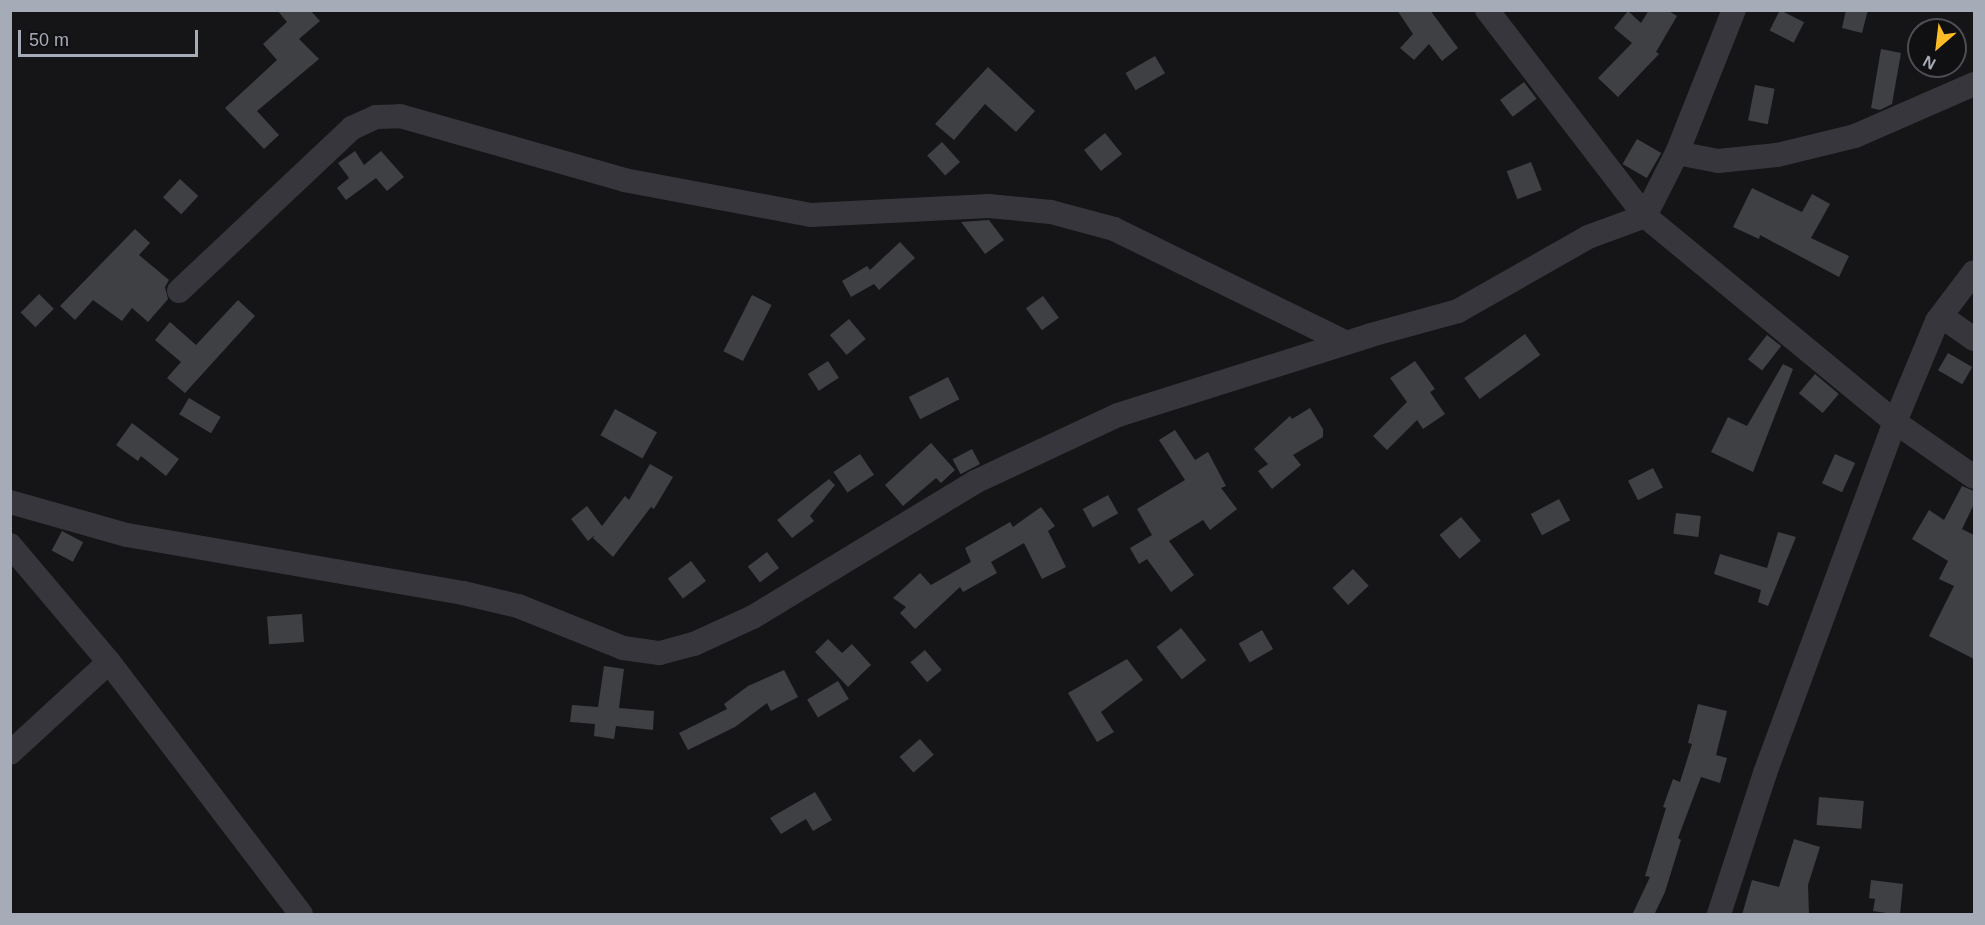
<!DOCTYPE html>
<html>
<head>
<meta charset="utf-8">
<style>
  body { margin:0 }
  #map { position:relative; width:1985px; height:925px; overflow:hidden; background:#151517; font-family:Helvetica,sans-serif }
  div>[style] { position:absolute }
  .building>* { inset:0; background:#3f4044; transform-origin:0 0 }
  .minor>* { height:24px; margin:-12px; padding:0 12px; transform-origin:12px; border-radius:12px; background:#36363c }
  span { translate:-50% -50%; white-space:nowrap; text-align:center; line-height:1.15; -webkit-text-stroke:4.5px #101012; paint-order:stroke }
  .frame { position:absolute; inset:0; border:12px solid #a6abb8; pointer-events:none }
  .north { position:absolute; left:1907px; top:18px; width:60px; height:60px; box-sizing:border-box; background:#101012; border:2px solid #4c4e54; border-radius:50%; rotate:208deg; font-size:16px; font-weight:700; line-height:24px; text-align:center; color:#a6abb8 }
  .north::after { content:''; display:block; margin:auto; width:21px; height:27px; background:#ffbc25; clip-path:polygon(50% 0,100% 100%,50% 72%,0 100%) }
  .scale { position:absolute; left:18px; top:30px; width:180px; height:27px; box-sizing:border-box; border:3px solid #a6abb8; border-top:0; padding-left:8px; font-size:18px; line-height:21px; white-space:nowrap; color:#a6abb8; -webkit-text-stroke:4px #101012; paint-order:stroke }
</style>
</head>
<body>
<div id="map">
  <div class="building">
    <i style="clip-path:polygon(277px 10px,310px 10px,320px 21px,299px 39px,319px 59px,257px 111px,279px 135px,264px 149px,225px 108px,277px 60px,263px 44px,287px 22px)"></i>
    <i style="clip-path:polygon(1397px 10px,1430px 10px,1458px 48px,1442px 61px,1429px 44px,1414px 60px,1400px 48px,1413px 34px)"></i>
    <i style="clip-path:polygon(1649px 10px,1667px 10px,1677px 16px,1656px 52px,1659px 54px,1618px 97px,1598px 78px,1632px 43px,1614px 28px,1628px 11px,1641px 23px)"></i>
    <i style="left:1780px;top:10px;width:27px;height:23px;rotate:27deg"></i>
    <i style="clip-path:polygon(1846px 10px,1868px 10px,1862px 33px,1842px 28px)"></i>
    <i style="clip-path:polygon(1881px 49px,1901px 53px,1892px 104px,1880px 110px,1871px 108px)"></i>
    <i style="left:1155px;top:56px;width:20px;height:34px;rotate:60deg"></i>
    <i style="clip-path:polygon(988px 67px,1035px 111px,1016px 132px,985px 104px,954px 140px,935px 124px)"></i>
    <i style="left:1524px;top:82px;width:21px;height:30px;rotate:53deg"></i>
    <i style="left:1755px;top:85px;width:20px;height:36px;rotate:11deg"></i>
    <i style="left:1105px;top:133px;width:27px;height:27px;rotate:51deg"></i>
    <i style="left:1637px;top:139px;width:28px;height:29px;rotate:30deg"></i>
    <i style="left:942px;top:142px;width:27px;height:20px;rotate:48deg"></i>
    <i style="clip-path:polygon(355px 151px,364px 165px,381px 151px,404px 177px,387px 191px,376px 178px,346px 200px,337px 188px,349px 178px,338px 163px)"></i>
    <i style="left:1531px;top:162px;width:30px;height:26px;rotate:69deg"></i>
    <i style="left:180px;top:179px;width:25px;height:25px;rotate:43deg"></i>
    <i style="clip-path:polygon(1752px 188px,1802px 212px,1812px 194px,1830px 204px,1811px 238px,1849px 256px,1839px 277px,1760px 235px,1759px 239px,1733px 227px)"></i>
    <i style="clip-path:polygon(989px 220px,1004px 240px,985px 254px,961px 222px)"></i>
    <i style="clip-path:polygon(135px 229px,150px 243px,139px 255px,169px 280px,165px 287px,168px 299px,148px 322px,132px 308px,122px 321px,93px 300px,75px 320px,60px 306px)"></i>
    <i style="clip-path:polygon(900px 242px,915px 258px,879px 290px,874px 284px,851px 297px,842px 281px,867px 266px,870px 270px)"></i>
    <i style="left:39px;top:294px;width:21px;height:26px;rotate:45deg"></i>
    <i style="left:752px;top:295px;width:22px;height:63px;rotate:27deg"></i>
    <i style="left:1043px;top:296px;width:27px;height:21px;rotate:54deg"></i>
    <i style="clip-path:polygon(238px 300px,255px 316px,185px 393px,167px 378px,181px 362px,155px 340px,170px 322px,196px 345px)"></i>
    <i style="left:849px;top:319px;width:26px;height:25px;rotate:50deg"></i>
    <i style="left:1525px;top:334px;width:26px;height:75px;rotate:54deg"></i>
    <i style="left:1767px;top:335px;width:18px;height:31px;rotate:38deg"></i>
    <i style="left:1948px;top:353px;width:28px;height:20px;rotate:30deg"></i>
    <i style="left:828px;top:361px;width:20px;height:24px;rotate:57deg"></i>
    <i style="clip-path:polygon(1415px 361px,1435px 389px,1430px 392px,1445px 414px,1423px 429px,1417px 420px,1387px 450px,1373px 436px,1407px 402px,1390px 378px)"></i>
    <i style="clip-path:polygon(1783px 364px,1793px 369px,1753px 472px,1711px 452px,1728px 417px,1747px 426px)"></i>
    <i style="left:1815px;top:374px;width:31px;height:25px;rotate:40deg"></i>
    <i style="left:948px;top:377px;width:25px;height:44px;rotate:63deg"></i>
    <i style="left:189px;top:398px;width:37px;height:19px;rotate:31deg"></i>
    <i style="clip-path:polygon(1310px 408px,1323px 429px,1323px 437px,1293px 455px,1301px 465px,1272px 489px,1258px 471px,1268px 464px,1254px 449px,1290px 416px,1292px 419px)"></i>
    <i style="left:615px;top:409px;width:48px;height:30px;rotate:29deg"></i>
    <i style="clip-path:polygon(132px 423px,179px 459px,166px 476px,141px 456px,138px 461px,116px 445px)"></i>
    <i style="clip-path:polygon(1175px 430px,1195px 460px,1208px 452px,1226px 486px,1221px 488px,1237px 509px,1210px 530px,1203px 520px,1169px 541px,1194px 575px,1171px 592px,1147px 559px,1139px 564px,1130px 548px,1152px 535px,1137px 509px,1185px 480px,1159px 440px)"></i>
    <i style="clip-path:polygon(931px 443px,955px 470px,941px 483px,936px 478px,903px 506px,885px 485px)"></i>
    <i style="left:972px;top:449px;width:17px;height:22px;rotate:62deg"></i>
    <i style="left:860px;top:454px;width:25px;height:32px;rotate:56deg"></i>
    <i style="left:1835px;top:454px;width:22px;height:32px;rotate:24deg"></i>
    <i style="clip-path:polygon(650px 464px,673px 477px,654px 509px,651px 507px,613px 557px,593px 538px,595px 535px,588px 541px,571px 519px,587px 506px,602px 526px,625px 496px,629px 500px)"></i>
    <i style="left:1653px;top:468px;width:22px;height:28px;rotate:63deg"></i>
    <i style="clip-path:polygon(829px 479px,835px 485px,810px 516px,814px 521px,792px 538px,777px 520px)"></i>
    <i style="clip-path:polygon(1962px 486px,1974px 491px,1974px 504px,1962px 529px,1974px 535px,1974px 659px,1929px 636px,1954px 586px,1939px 579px,1948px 561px,1912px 539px,1929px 510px,1944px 520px)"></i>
    <i style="left:1108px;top:495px;width:21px;height:29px;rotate:61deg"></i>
    <i style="left:1559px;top:499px;width:24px;height:32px;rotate:62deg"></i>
    <i style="clip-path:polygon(1041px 507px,1055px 526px,1048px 531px,1066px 567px,1042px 579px,1024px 543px,991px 562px,997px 573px,963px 592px,960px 587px,915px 629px,900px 613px,906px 607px,893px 598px,920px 573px,931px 585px,971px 562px,965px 548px,1010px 522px,1013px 527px)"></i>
    <i style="left:1676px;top:513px;width:25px;height:21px;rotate:7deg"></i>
    <i style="left:1461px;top:517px;width:31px;height:28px;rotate:50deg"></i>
    <i style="left:62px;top:531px;width:24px;height:22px;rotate:28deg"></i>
    <i style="clip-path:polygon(1778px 532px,1796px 537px,1768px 606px,1758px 602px,1761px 590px,1714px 574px,1720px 554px,1767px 568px)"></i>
    <i style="left:767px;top:552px;width:20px;height:24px;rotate:53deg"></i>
    <i style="left:691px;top:561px;width:25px;height:29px;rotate:53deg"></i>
    <i style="left:1353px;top:569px;width:23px;height:28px;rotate:47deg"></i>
    <i style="left:302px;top:614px;width:28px;height:35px;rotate:86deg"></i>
    <i style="left:1181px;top:628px;width:41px;height:31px;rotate:52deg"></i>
    <i style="left:1262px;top:630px;width:22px;height:27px;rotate:60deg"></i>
    <i style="clip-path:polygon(828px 639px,842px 653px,852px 644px,871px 665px,848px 687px,815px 652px)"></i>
    <i style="left:925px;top:650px;width:26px;height:19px;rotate:50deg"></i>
    <i style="clip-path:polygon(1127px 659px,1143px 680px,1101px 712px,1114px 732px,1097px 742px,1068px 693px)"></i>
    <i style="clip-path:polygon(604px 666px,624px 669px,619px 708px,654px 711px,653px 730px,616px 726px,614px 739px,594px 736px,595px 724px,570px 722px,572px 705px,598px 707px)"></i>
    <i style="clip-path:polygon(784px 670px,798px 697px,771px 711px,767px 703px,735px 727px,688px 750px,679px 733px,727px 709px,724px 704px,748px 686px)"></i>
    <i style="left:838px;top:681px;width:21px;height:36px;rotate:59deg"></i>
    <i style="clip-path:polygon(1698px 704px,1727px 711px,1716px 755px,1727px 758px,1720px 783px,1701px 777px,1678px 838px,1681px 840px,1665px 892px,1654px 915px,1632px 915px,1650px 877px,1645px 876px,1666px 808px,1663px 807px,1673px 779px,1680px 782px,1692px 744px,1688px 743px)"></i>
    <i style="left:920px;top:739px;width:21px;height:27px;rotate:49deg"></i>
    <i style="clip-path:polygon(815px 792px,832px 820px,813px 831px,806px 819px,781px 834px,770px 818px)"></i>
    <i style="left:1819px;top:797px;width:45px;height:28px;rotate:5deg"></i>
    <i style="clip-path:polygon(1794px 839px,1820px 847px,1808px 885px,1809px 915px,1742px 915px,1752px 880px,1779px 887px)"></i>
    <i style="clip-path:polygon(1871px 880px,1903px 884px,1900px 915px,1873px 911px,1875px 899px,1869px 898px)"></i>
  </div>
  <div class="minor">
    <i style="left:1487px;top:10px;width:260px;rotate:52.5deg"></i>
    <i style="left:1645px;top:216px;width:324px;rotate:39.5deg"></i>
    <i style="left:1895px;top:422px;width:96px;rotate:34.8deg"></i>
    <i style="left:1677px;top:153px;width:42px;rotate:11deg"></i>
    <i style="left:1718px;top:161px;width:59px;rotate:-5.8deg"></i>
    <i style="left:1777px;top:155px;width:80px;rotate:-13.7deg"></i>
    <i style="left:1855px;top:136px;width:130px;rotate:-23.6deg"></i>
    <i style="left:179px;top:291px;width:238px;rotate:-43.3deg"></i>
    <i style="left:352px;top:128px;width:26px;rotate:-25deg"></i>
    <i style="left:376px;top:117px;width:24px;rotate:-2deg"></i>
    <i style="left:400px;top:116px;width:233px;rotate:15.9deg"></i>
    <i style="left:624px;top:180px;width:190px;rotate:10.6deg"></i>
    <i style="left:811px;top:215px;width:178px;rotate:-2.9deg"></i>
    <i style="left:989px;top:206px;width:62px;rotate:5.5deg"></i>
    <i style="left:1051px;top:212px;width:65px;rotate:15.1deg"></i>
    <i style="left:1114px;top:229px;width:257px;rotate:26.1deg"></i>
    <i style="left:1941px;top:316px;width:40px;rotate:34.9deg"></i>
    <i style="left:10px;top:502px;width:122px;rotate:15.8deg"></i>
    <i style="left:127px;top:535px;width:341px;rotate:9.8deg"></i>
    <i style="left:463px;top:593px;width:57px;rotate:13.3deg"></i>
    <i style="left:518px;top:606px;width:113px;rotate:21.8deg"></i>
    <i style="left:623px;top:648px;width:37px;rotate:8deg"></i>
    <i style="left:660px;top:653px;width:35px;rotate:-15deg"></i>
    <i style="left:694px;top:644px;width:65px;rotate:-24.6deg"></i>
    <i style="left:753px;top:617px;width:260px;rotate:-31.3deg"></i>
    <i style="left:975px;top:482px;width:158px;rotate:-25.1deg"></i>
    <i style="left:1118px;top:415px;width:265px;rotate:-17.5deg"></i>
    <i style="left:1371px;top:335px;width:90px;rotate:-15.4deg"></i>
    <i style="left:1458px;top:311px;width:150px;rotate:-29.6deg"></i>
    <i style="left:1588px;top:237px;width:61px;rotate:-20.2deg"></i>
    <i style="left:1645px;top:216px;width:71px;rotate:-63.1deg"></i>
    <i style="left:1677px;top:153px;width:154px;rotate:-68.3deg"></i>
    <i style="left:10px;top:545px;width:153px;rotate:49.8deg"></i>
    <i style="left:109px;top:662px;width:317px;rotate:52.7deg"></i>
    <i style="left:10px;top:753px;width:134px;rotate:-42.6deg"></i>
    <i style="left:1719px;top:914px;width:148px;rotate:-71.9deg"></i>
    <i style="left:1765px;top:773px;width:374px;rotate:-69.7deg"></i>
    <i style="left:1895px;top:422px;width:109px;rotate:-67.4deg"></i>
    <i style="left:1937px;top:321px;width:61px;rotate:-52.9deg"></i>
  </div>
  <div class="frame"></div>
  <div class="north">N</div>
  <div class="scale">50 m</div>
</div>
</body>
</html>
